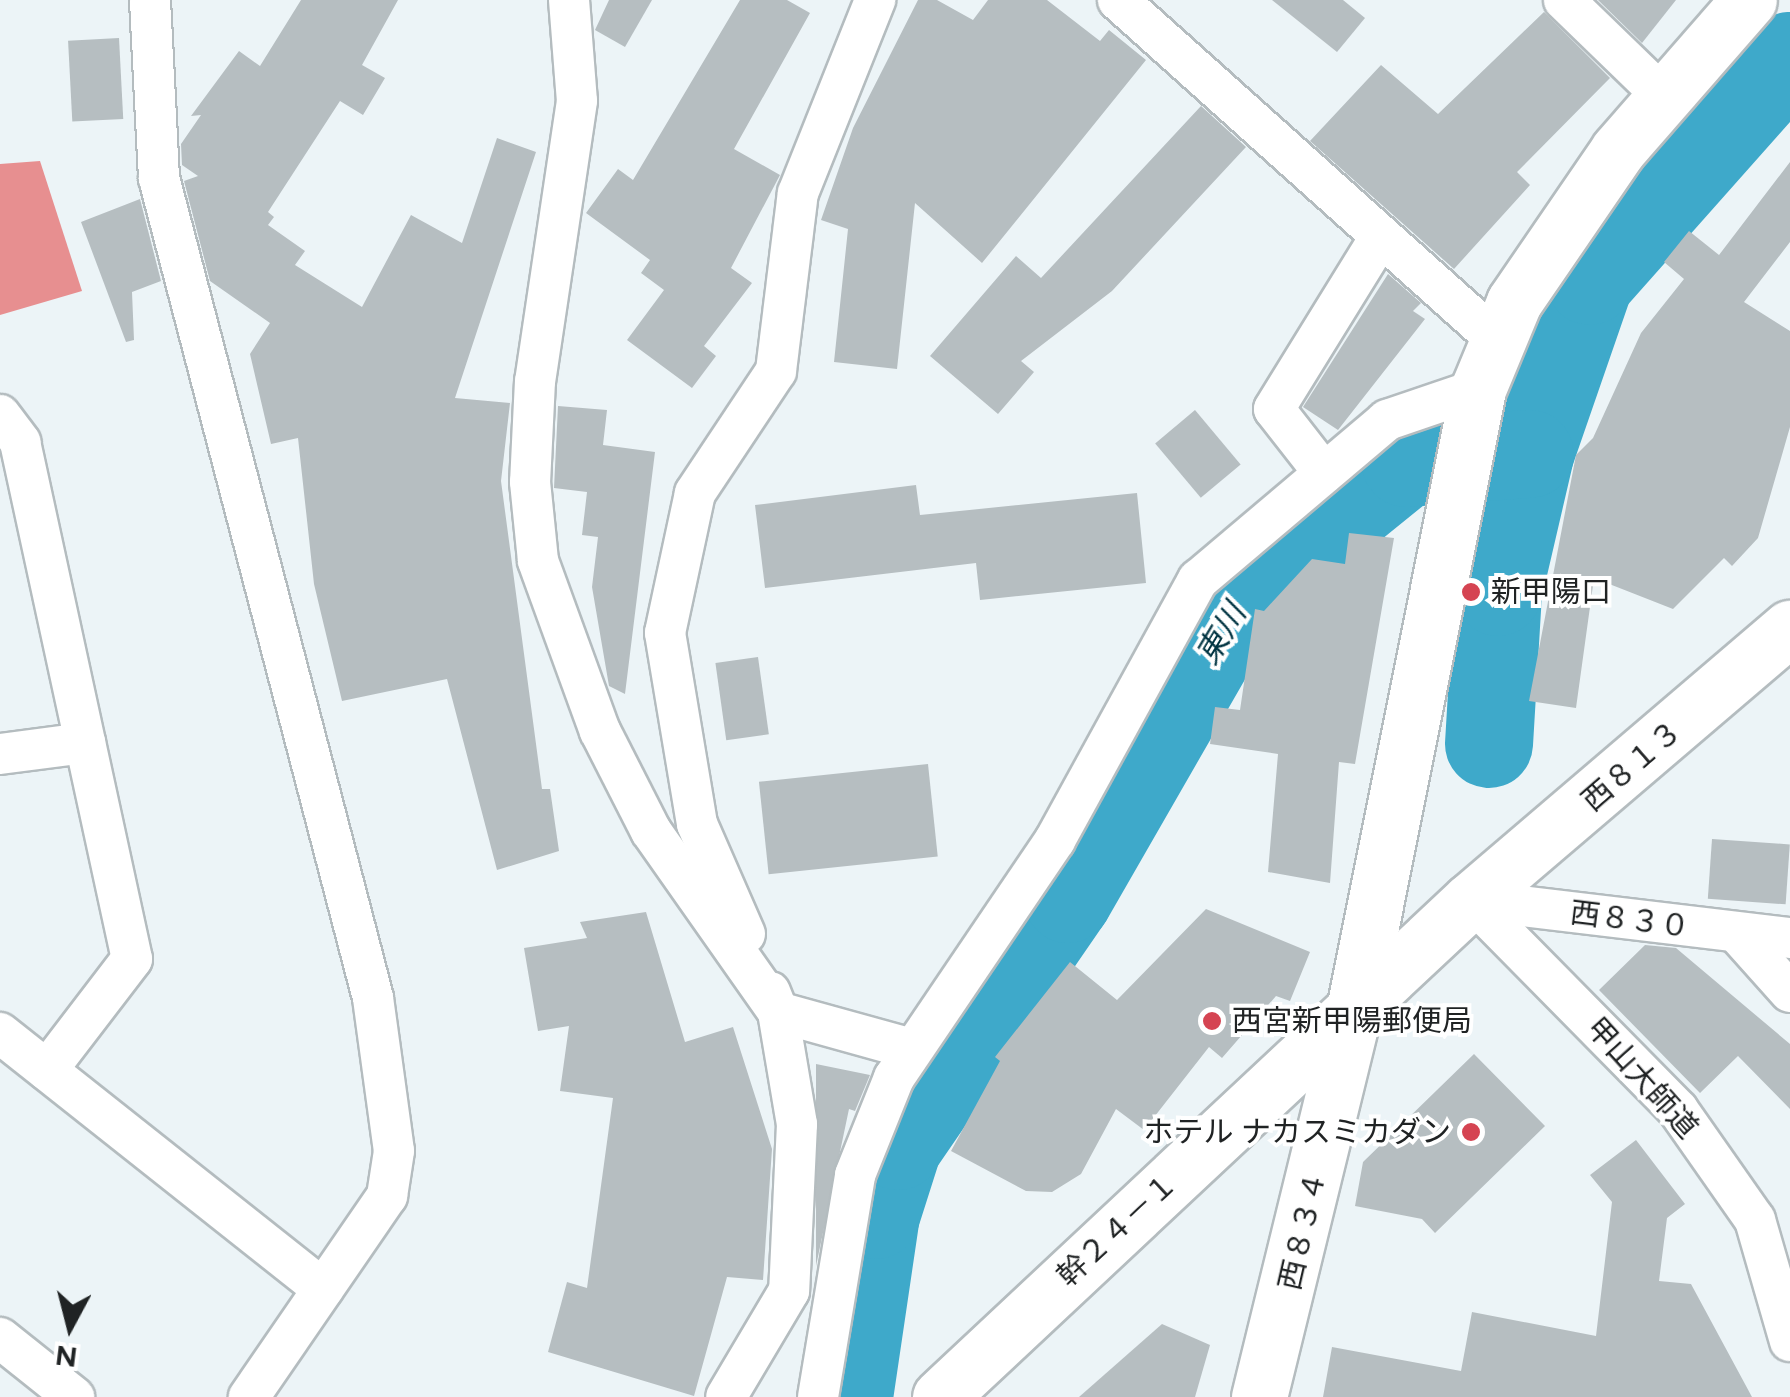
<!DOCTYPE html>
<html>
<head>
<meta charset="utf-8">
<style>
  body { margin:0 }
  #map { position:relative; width:1790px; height:1397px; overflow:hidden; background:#ecf4f7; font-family:Figtree,"Noto Sans JP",sans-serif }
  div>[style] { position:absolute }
  .forest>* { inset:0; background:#e78f90 }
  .river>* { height:88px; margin:-44px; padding:0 44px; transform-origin:44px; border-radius:44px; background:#3ea9ca }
  .building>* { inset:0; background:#b6bec1; transform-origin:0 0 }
  .roads { filter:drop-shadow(2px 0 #b4bcbf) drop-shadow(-2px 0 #b4bcbf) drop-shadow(0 2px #b4bcbf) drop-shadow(0 -2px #b4bcbf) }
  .street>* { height:40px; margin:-20px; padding:0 20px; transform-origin:20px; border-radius:20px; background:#fff }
  .secondary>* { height:55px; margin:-27.5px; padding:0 27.5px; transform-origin:27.5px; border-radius:27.5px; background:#fff }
  .dots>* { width:28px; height:28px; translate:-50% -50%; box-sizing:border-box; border:5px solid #fff; border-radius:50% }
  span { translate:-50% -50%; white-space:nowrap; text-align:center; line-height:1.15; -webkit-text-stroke:8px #fff; paint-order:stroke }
  .poi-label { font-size:30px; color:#202324 }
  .left { translate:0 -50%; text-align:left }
  .right { translate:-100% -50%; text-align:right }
  .street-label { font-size:30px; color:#202324 }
  .water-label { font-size:32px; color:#013442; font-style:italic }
  .north { position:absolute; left:20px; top:1277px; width:100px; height:100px; -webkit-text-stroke:8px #fff; paint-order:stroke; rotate:187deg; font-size:28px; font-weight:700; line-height:40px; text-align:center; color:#202324 }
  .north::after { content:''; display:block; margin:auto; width:35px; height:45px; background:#202324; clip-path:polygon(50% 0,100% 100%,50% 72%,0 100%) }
</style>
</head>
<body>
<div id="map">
  <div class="forest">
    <i style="clip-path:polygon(40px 161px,82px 291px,0 315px,0 164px)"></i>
  </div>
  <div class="river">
    <i style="left:1489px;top:744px;width:152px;rotate:-86.6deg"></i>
    <i style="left:1498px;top:592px;width:142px;rotate:-76.9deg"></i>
    <i style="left:1530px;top:454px;width:183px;rotate:-70.9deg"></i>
    <i style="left:1590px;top:281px;width:301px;rotate:-48.4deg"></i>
    <i style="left:849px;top:1397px;width:184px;rotate:-81.6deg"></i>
    <i style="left:876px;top:1215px;width:72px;rotate:-72.3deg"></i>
    <i style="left:898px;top:1146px;width:300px;rotate:-55.5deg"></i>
    <i style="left:1068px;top:899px;width:351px;rotate:-60.1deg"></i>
    <i style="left:1243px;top:595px;width:210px;rotate:-39deg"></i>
    <i style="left:1406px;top:463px;width:124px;rotate:-4.2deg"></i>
  </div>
  <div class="building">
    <i style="clip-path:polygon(301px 0,398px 0,362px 65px,385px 78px,363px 115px,340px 101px,268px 212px,274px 217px,268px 225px,305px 251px,295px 265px,362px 307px,411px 215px,462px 243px,497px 138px,536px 152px,455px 398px,510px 403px,501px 481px,542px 789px,550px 789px,559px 851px,497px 870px,447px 679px,342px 701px,314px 584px,298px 438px,271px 444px,250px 354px,270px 323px,210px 281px,184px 181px,198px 176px,182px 165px,181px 144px,201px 115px,191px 116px,239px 51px,260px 66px)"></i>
    <i style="clip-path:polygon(609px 0,652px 0,625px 47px,595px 30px)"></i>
    <i style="clip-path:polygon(740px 0,787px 0,810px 13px,734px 149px,780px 175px,731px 268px,752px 283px,704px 346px,716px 356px,692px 388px,627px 340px,664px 290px,641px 273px,650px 260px,586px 213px,618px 169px,633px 180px)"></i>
    <i style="clip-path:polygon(918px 0,937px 0,973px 20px,988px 0,1047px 0,1100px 41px,1109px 30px,1146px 60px,982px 263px,915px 203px,897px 369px,834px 362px,848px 229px,821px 220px,853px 128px)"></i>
    <i style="clip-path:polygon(1272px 0,1343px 0,1365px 18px,1337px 52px)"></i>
    <i style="clip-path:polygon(1598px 0,1676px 0,1642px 43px)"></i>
    <i style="clip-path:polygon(1544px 12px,1610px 78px,1517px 172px,1530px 185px,1454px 269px,1310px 141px,1381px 65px,1438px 114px)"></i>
    <i style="left:119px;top:38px;width:81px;height:51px;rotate:87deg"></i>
    <i style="clip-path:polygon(1201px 106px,1246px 147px,1112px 291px,1021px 361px,1034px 372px,998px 414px,930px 356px,1016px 256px,1041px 278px)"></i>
    <i style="clip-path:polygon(1790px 162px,1790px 242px,1744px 302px,1790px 331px,1790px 427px,1758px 538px,1732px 566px,1724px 558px,1673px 609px,1594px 578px,1576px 708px,1529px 701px,1576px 455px,1593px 438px,1641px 333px,1684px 279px,1664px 262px,1689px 231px,1719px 255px)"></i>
    <i style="clip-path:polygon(140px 199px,161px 281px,132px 292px,134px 340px,126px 342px,81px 222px)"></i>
    <i style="clip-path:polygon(1388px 274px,1421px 303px,1413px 311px,1425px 319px,1338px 430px,1303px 407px)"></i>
    <i style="clip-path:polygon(558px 406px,607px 410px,603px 445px,655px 452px,625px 694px,609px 686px,592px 587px,598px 537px,582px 535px,587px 492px,554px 488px)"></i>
    <i style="left:1195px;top:410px;width:71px;height:52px;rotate:50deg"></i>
    <i style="clip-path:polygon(916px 485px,920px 515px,1137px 493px,1146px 583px,980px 600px,976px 563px,765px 588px,755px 505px)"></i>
    <i style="clip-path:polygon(1349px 533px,1394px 538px,1355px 764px,1339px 762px,1330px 883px,1268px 872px,1278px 754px,1210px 744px,1215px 707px,1240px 710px,1255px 609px,1264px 611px,1312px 559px,1345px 564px)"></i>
    <i style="left:758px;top:657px;width:78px;height:43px;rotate:82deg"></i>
    <i style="left:928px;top:764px;width:93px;height:170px;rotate:84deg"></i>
    <i style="left:1712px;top:839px;width:78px;height:60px;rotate:4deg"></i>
    <i style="clip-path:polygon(1206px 909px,1310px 952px,1290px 1001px,1276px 996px,1222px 1058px,1209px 1047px,1144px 1130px,1116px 1109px,1081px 1174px,1052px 1192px,1026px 1191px,951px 1151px,1000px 1061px,995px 1057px,1070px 962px,1117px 1000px)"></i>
    <i style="clip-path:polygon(646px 912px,685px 1042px,733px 1027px,772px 1149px,763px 1280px,727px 1277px,694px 1396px,548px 1352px,567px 1282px,587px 1288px,613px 1098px,560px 1091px,569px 1026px,538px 1031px,524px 948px,587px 938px,580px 922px)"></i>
    <i style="clip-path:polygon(1645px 945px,1676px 948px,1790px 1044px,1790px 1109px,1738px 1056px,1700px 1093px,1599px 990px)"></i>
    <i style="clip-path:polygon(1474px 1054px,1545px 1126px,1435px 1233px,1422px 1219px,1355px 1206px,1363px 1162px)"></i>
    <i style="clip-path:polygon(816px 1064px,870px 1075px,855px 1111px,849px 1109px,816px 1266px)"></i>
    <i style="clip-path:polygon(1636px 1140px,1685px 1204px,1667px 1218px,1659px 1281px,1691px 1284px,1752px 1397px,1323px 1397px,1332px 1347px,1461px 1371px,1472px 1312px,1596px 1336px,1612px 1202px,1590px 1175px)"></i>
    <i style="clip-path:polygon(1162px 1324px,1210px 1345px,1195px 1397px,1079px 1397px)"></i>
  </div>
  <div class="roads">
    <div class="street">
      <i style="left:150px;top:0;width:178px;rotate:87.1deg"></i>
      <i style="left:159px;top:178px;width:847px;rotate:75.37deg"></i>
      <i style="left:373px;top:998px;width:154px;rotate:82.2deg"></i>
      <i style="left:394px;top:1151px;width:46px;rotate:98.8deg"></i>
      <i style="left:387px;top:1196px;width:244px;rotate:124.5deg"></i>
      <i style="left:569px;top:0;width:101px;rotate:85.5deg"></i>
      <i style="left:577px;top:101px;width:283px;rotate:98.5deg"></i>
      <i style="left:535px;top:381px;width:101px;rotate:92.8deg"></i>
      <i style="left:530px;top:482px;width:79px;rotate:84.2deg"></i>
      <i style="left:538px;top:561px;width:181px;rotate:70deg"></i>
      <i style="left:600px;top:731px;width:112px;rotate:63deg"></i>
      <i style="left:651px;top:831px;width:221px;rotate:54.9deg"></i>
      <i style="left:778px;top:1012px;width:114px;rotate:80.4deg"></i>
      <i style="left:797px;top:1124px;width:167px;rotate:92.7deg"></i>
      <i style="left:789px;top:1291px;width:123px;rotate:120.7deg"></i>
      <i style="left:1118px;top:0;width:508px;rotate:41.89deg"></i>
      <i style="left:1564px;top:0;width:139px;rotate:44.1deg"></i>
      <i style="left:0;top:415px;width:34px;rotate:53deg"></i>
      <i style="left:20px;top:442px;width:529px;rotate:77.78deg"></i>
      <i style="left:132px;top:959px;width:140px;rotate:127.4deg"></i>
      <i style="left:1324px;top:473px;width:81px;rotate:-128deg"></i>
      <i style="left:1274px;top:409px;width:203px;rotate:-58.3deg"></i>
      <i style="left:0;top:754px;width:86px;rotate:-7.4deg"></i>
      <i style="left:1471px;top:900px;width:295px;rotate:45.4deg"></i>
      <i style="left:1678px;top:1110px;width:134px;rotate:55deg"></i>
      <i style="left:1755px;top:1220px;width:126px;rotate:73.9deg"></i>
      <i style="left:1471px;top:900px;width:321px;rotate:6.8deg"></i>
      <i style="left:745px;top:934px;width:120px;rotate:-113.6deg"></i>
      <i style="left:697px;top:824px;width:194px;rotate:-99.5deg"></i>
      <i style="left:665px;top:633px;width:143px;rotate:-77.9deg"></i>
      <i style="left:695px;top:493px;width:146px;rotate:-56.4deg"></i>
      <i style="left:776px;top:371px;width:179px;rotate:-83deg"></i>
      <i style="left:798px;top:193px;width:208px;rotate:-68.2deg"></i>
      <i style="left:1738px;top:934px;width:78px;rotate:48.1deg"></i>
      <i style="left:770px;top:992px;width:22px;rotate:68deg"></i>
      <i style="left:778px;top:1012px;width:138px;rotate:15.5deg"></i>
      <i style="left:0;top:1033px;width:412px;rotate:38.4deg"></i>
      <i style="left:0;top:1338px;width:95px;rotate:38.6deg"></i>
      <i style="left:818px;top:1397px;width:225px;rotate:-80.5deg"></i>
      <i style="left:855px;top:1175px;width:105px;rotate:-68.1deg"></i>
      <i style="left:894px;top:1078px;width:287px;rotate:-55.9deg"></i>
      <i style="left:1055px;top:840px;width:297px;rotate:-61.2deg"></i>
      <i style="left:1198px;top:580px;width:248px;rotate:-40.2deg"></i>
      <i style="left:1387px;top:420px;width:96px;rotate:-18.8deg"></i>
    </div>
    <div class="secondary">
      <i style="left:940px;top:1397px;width:727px;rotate:-43.11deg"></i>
      <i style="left:1471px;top:900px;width:419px;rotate:-40.5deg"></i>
      <i style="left:1259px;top:1397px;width:404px;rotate:-76.2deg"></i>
      <i style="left:1355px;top:1005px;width:628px;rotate:-78.71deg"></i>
      <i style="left:1478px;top:389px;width:94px;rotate:-67.5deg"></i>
      <i style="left:1514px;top:302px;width:184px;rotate:-55.6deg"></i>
      <i style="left:1618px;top:150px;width:199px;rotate:-48.9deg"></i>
    </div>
  </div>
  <div class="dots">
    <i style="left:1471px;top:592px;background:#d54452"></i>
    <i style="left:1212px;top:1021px;background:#d54452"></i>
    <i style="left:1471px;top:1132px;background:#d54452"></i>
  </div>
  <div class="poi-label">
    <span class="left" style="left:1491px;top:592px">新甲陽口</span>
    <span class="left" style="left:1232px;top:1021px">西宮新甲陽郵便局</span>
    <span class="right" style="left:1451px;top:1132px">ホテル ナカスミカダン</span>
  </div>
  <div class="street-label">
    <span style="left:1632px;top:766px;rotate:-41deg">西８１３</span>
    <span style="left:1630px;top:920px;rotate:7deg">西８３０</span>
    <span style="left:1642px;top:1078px;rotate:48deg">甲山大師道</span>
    <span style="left:1117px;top:1230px;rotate:-43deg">幹２４－１</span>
    <span style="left:1303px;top:1231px;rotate:-77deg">西８３４</span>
  </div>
  <div class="water-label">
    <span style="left:1221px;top:634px;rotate:-59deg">東川</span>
  </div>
  <div class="north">N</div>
</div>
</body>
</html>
